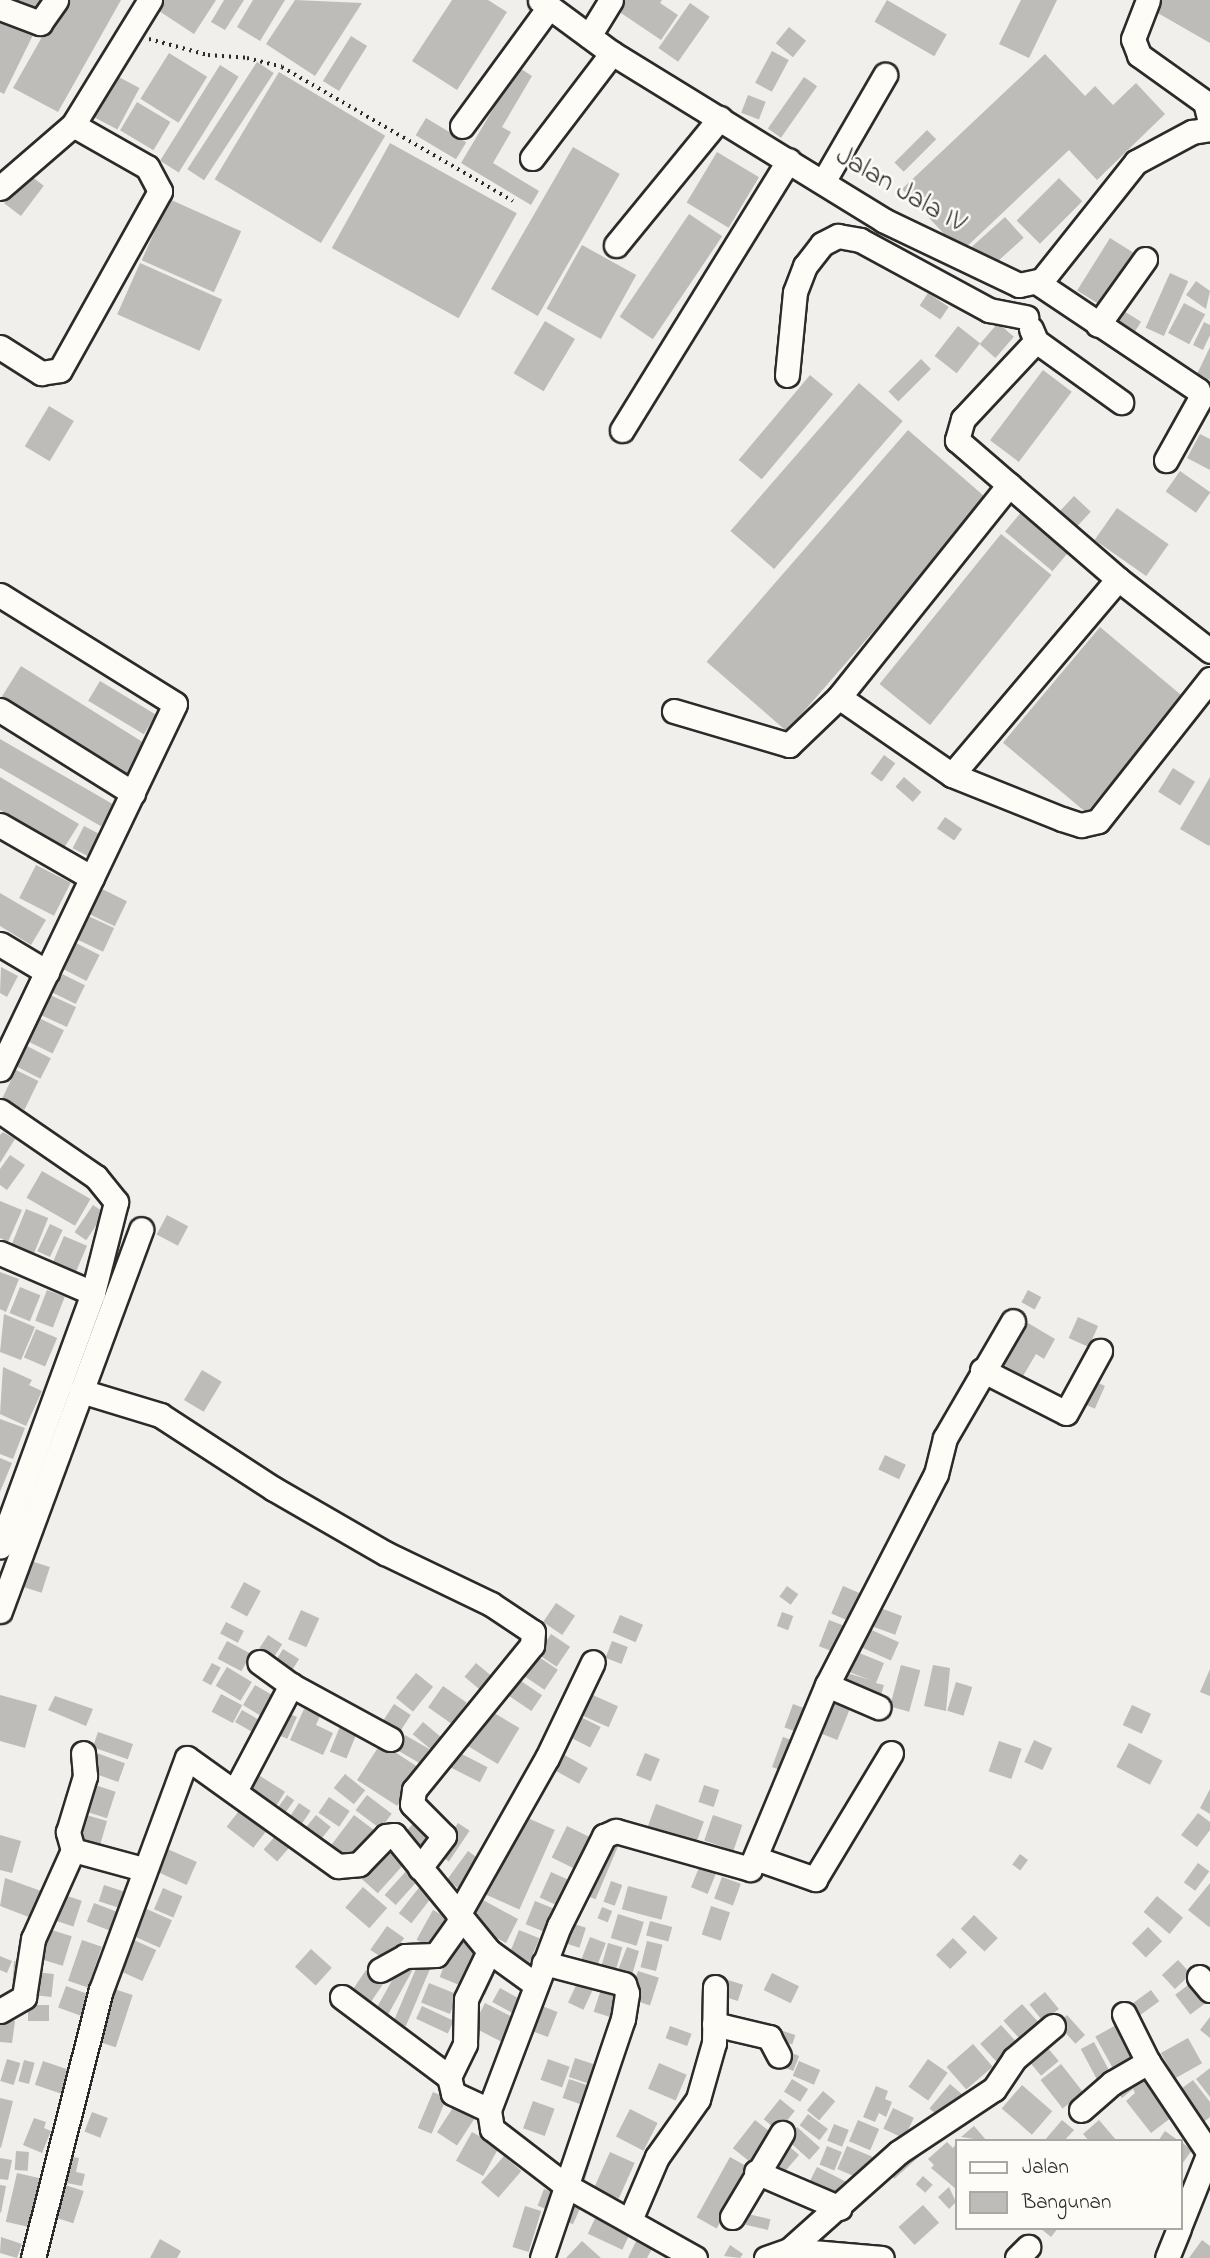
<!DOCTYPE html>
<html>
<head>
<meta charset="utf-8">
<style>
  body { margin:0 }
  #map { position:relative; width:1210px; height:2258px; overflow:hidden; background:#f0efeb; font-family:"Indie Flower",sans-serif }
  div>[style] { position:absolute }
  .building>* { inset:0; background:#bdbcb8; transform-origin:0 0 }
  .path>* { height:3.5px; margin-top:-1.75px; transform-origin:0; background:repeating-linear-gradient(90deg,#2b2b2b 0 2px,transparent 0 7px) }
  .roads { filter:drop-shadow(2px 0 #2b2b2b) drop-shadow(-2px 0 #2b2b2b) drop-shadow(0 2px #2b2b2b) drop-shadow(0 -2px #2b2b2b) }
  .minor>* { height:23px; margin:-11.5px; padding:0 11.5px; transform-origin:11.5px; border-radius:11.5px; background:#fdfcf7 }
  span { translate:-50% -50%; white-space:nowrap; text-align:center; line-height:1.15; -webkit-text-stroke:5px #fdfcf7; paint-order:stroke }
  .street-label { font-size:28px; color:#2b2b2b }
  .legend { position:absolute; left:955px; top:2139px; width:228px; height:91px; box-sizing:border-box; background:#fdfcf7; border:2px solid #a9a8a5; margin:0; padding:9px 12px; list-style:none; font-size:21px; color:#2b2b2b }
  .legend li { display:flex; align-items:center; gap:14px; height:35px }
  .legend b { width:35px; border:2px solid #a9a8a5 }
</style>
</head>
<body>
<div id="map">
  <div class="building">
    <i style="clip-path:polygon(12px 0,50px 0,42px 16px)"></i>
    <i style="clip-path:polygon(63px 0,121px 0,58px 112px,13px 88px)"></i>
    <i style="clip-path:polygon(162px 0,216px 0,194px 34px,156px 9px)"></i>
    <i style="clip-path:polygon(224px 0,244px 0,225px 30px,211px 22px)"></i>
    <i style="clip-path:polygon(253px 0,285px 0,260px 41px,237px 27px)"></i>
    <i style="clip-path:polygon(295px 0,362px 3px,315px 76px,266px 44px)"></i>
    <i style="clip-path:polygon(452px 0,488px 0,507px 12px,457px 90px,412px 61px)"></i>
    <i style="clip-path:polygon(625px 0,662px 0,660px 3px,678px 15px,661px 40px,618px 11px)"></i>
    <i style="left:887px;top:0;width:69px;height:25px;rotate:30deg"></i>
    <i style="clip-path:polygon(1021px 0,1057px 0,1029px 58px,999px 44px)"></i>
    <i style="clip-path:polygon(1162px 0,1210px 0,1210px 43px,1156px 12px)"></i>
    <i style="left:690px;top:3px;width:24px;height:55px;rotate:35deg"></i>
    <i style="clip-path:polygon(0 16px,34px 33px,4px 94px,0 92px)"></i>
    <i style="left:789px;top:27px;width:22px;height:21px;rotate:39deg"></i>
    <i style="left:351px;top:36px;width:19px;height:53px;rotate:32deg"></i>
    <i style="left:772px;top:51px;width:19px;height:36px;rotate:28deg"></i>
    <i style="left:169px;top:53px;width:45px;height:54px;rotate:32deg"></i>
    <i style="clip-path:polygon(1045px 54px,1085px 96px,1095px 86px,1113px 105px,1136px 83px,1165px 114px,1097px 180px,1069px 150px,961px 252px,902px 189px)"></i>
    <i style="left:257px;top:62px;width:20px;height:128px;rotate:33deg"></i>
    <i style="left:220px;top:65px;width:22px;height:113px;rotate:32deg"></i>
    <i style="clip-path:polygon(518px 67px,532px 76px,502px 127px,511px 132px,493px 163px,539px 191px,531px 205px,461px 163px)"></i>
    <i style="left:279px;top:72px;width:124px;height:125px;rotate:31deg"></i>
    <i style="left:113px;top:74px;width:30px;height:47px;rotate:28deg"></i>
    <i style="left:804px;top:77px;width:16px;height:63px;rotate:35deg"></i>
    <i style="left:748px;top:95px;width:19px;height:19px;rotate:21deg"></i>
    <i style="left:137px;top:102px;width:39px;height:33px;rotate:31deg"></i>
    <i style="left:426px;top:118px;width:47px;height:20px;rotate:31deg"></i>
    <i style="left:927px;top:130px;width:13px;height:46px;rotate:45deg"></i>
    <i style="left:390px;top:143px;width:145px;height:120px;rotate:29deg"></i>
    <i style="left:573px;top:147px;width:54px;height:164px;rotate:30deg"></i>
    <i style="left:717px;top:152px;width:49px;height:59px;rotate:31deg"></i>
    <i style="left:27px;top:173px;width:21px;height:38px;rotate:37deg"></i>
    <i style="left:1059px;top:178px;width:33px;height:60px;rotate:45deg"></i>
    <i style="left:169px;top:199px;width:79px;height:67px;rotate:24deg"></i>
    <i style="left:689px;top:214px;width:40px;height:124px;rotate:34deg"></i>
    <i style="left:1005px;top:217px;width:28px;height:45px;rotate:48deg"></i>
    <i style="left:1110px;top:238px;width:31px;height:62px;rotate:32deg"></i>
    <i style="left:582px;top:245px;width:62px;height:73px;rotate:29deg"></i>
    <i style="left:140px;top:263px;width:90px;height:56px;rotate:24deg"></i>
    <i style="left:1170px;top:273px;width:20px;height:60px;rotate:24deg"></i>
    <i style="clip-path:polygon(1196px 281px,1210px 291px,1206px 309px,1186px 295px)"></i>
    <i style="left:928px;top:293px;width:25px;height:15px;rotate:34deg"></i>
    <i style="left:1184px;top:303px;width:24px;height:34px;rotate:28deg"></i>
    <i style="left:1119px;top:308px;width:26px;height:16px;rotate:32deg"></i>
    <i style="left:545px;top:321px;width:35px;height:61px;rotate:31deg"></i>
    <i style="clip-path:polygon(1204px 322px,1210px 325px,1210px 335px,1203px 350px,1193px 345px)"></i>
    <i style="left:998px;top:323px;width:21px;height:28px;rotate:41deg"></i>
    <i style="left:958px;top:326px;width:28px;height:38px;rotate:38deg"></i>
    <i style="clip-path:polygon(1210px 347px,1210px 380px,1197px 374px)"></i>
    <i style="left:921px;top:359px;width:14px;height:46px;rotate:45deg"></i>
    <i style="left:1043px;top:370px;width:36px;height:88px;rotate:37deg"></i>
    <i style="left:810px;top:375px;width:30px;height:111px;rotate:40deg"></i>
    <i style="left:859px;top:383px;width:58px;height:196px;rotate:41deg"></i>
    <i style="left:49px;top:406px;width:29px;height:47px;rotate:31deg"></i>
    <i style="left:908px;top:430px;width:106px;height:307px;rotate:41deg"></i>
    <i style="clip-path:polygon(1200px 434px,1210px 439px,1210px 470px,1187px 458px)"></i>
    <i style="left:1180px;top:471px;width:37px;height:25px;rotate:35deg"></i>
    <i style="left:1074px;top:496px;width:23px;height:21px;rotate:43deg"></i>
    <i style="left:1117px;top:508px;width:63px;height:39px;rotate:35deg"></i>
    <i style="left:1023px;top:510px;width:62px;height:28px;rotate:40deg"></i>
    <i style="left:1001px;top:534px;width:65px;height:193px;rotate:39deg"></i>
    <i style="left:1100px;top:627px;width:109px;height:151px;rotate:40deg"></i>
    <i style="left:21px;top:666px;width:149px;height:38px;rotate:32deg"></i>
    <i style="left:100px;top:681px;width:65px;height:23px;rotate:31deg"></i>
    <i style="left:0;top:739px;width:131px;height:25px;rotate:30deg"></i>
    <i style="left:884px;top:755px;width:14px;height:23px;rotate:36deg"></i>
    <i style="left:1173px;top:768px;width:26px;height:28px;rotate:32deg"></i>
    <i style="clip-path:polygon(0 777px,79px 824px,64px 848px,0 810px)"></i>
    <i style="left:904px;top:777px;width:23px;height:13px;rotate:41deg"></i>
    <i style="clip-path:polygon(1210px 777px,1210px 844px,1209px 846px,1180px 829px)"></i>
    <i style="left:945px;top:817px;width:21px;height:14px;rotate:35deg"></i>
    <i style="left:84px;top:826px;width:18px;height:25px;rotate:27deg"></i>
    <i style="left:36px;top:865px;width:39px;height:37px;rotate:27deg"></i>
    <i style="left:100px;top:888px;width:30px;height:28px;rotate:26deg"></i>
    <i style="clip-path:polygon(0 893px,46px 920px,31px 945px,0 926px)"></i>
    <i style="left:86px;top:915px;width:31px;height:26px;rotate:25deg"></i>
    <i style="left:72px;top:941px;width:31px;height:29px;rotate:27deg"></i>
    <i style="clip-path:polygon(1px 967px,18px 976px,7px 997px,0 993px)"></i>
    <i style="left:58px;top:972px;width:30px;height:21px;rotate:26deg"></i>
    <i style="left:48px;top:994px;width:31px;height:22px;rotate:25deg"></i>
    <i style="left:37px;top:1017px;width:30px;height:26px;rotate:26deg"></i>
    <i style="left:25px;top:1045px;width:29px;height:23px;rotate:27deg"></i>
    <i style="left:16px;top:1070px;width:25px;height:32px;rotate:26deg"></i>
    <i style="clip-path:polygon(3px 1132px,15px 1139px,0 1163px,0 1135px)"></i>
    <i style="clip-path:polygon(10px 1155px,25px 1165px,7px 1190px,0 1185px,0 1169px)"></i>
    <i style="left:42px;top:1171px;width:56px;height:31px;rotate:30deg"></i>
    <i style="clip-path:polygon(0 1201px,22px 1210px,8px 1242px,0 1238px)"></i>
    <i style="left:93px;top:1205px;width:14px;height:33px;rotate:34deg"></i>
    <i style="left:26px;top:1209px;width:24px;height:38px;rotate:22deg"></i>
    <i style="left:167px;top:1215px;width:24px;height:22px;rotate:28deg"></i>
    <i style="left:50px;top:1224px;width:14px;height:30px;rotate:25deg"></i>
    <i style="left:64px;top:1236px;width:25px;height:29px;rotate:23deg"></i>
    <i style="clip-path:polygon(0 1272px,19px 1279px,6px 1312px,0 1309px)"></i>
    <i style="left:20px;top:1287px;width:22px;height:28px;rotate:22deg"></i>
    <i style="left:47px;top:1290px;width:19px;height:33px;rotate:21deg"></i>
    <i style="left:1028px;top:1290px;width:15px;height:14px;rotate:28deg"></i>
    <i style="clip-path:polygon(4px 1314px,35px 1327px,21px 1360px,0 1352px)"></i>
    <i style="left:1078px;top:1317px;width:22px;height:23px;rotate:24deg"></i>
    <i style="clip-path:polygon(1028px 1323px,1055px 1339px,1044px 1359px,1036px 1354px,1023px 1376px,999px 1362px)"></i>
    <i style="left:36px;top:1329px;width:23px;height:31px;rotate:23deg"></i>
    <i style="clip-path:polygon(3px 1367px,32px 1380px,29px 1385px,42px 1391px,26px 1426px,0 1414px)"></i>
    <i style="left:202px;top:1370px;width:23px;height:35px;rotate:31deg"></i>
    <i style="left:1094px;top:1381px;width:12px;height:25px;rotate:24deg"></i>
    <i style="clip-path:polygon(0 1419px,25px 1428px,13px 1459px,0 1454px)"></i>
    <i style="left:885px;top:1455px;width:23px;height:16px;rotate:25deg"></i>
    <i style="clip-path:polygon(0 1458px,12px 1463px,0 1492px)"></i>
    <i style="left:28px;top:1560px;width:23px;height:27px;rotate:18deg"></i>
    <i style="left:244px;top:1582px;width:19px;height:29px;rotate:28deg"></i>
    <i style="left:787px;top:1586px;width:14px;height:13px;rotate:36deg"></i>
    <i style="left:843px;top:1586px;width:23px;height:30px;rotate:23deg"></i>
    <i style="left:556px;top:1603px;width:23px;height:23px;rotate:34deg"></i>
    <i style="left:872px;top:1605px;width:32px;height:20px;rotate:20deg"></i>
    <i style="left:301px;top:1610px;width:20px;height:32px;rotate:24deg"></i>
    <i style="left:782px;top:1612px;width:12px;height:15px;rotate:20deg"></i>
    <i style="left:620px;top:1615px;width:25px;height:19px;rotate:23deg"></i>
    <i style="left:829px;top:1620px;width:19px;height:28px;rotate:21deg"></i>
    <i style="left:226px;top:1622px;width:20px;height:13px;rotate:27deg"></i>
    <i style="left:867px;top:1628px;width:35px;height:20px;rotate:24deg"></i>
    <i style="left:551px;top:1634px;width:23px;height:24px;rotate:34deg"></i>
    <i style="left:268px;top:1635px;width:17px;height:23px;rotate:33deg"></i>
    <i style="left:227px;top:1641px;width:27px;height:20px;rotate:28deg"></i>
    <i style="left:612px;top:1641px;width:17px;height:18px;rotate:21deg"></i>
    <i style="left:283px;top:1649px;width:19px;height:19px;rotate:32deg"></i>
    <i style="clip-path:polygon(852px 1650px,884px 1663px,876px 1683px,884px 1685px,879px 1702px,838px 1688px,844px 1672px,870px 1680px,844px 1670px)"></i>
    <i style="left:533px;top:1653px;width:30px;height:24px;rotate:34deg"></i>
    <i style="left:212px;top:1663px;width:10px;height:20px;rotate:29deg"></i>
    <i style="left:476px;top:1663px;width:25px;height:18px;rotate:40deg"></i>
    <i style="left:901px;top:1665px;width:20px;height:43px;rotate:15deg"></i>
    <i style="clip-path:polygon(933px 1665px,950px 1668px,946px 1711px,924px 1706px)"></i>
    <i style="left:227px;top:1667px;width:29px;height:22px;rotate:31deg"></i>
    <i style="clip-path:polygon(1210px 1669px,1210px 1696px,1200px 1692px)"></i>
    <i style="left:416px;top:1673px;width:22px;height:32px;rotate:39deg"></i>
    <i style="left:518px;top:1679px;width:29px;height:19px;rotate:34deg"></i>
    <i style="left:956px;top:1682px;width:17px;height:30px;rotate:17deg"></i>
    <i style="clip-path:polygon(255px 1685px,279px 1699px,274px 1708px,267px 1704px,261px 1716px,243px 1705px)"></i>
    <i style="left:443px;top:1686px;width:29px;height:26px;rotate:35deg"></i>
    <i style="left:828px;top:1691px;width:27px;height:42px;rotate:22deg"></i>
    <i style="left:586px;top:1692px;width:35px;height:23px;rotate:24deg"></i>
    <i style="left:221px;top:1694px;width:24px;height:20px;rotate:28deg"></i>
    <i style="clip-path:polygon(0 1695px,37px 1705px,25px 1748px,0 1741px)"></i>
    <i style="clip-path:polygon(55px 1696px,93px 1709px,86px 1726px,48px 1710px)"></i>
    <i style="left:394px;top:1704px;width:20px;height:31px;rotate:33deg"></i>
    <i style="left:793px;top:1704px;width:15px;height:25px;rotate:20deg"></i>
    <i style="left:1132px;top:1705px;width:21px;height:22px;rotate:25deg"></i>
    <i style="left:486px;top:1708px;width:39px;height:42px;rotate:31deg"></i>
    <i style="clip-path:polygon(304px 1709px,320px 1716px,316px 1725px,333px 1733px,323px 1755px,290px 1740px)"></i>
    <i style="left:242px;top:1710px;width:22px;height:14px;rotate:30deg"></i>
    <i style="left:286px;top:1712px;width:12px;height:24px;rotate:24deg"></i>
    <i style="left:573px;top:1713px;width:31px;height:23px;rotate:27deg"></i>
    <i style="left:423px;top:1722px;width:23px;height:16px;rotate:40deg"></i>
    <i style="left:341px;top:1724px;width:18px;height:30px;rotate:22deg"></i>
    <i style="left:98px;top:1732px;width:37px;height:16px;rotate:19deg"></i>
    <i style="left:405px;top:1735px;width:28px;height:17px;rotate:30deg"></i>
    <i style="left:783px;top:1737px;width:12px;height:32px;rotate:20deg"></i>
    <i style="left:1034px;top:1740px;width:20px;height:24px;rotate:24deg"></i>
    <i style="left:999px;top:1741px;width:24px;height:32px;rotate:19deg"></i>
    <i style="left:381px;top:1743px;width:48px;height:44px;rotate:33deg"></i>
    <i style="left:1129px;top:1743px;width:38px;height:27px;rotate:28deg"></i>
    <i style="left:452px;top:1749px;width:40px;height:17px;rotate:27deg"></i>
    <i style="left:94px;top:1752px;width:33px;height:20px;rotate:20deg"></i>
    <i style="left:559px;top:1752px;width:33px;height:18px;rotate:29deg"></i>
    <i style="left:645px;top:1753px;width:16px;height:24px;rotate:22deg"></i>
    <i style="left:252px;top:1771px;width:39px;height:18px;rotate:32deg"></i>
    <i style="left:345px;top:1774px;width:26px;height:18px;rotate:39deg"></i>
    <i style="left:89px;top:1783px;width:28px;height:28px;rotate:18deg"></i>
    <i style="left:704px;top:1785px;width:16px;height:18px;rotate:18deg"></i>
    <i style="clip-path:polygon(1210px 1789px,1210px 1814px,1200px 1808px)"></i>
    <i style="left:287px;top:1795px;width:9px;height:22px;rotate:36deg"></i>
    <i style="left:367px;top:1795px;width:31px;height:19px;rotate:37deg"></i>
    <i style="left:329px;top:1797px;width:25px;height:19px;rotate:34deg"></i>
    <i style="left:299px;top:1803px;width:14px;height:24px;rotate:34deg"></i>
    <i style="left:656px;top:1804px;width:51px;height:24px;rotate:20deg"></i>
    <i style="left:242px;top:1807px;width:34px;height:25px;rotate:38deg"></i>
    <i style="clip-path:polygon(1198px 1813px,1210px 1822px,1210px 1830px,1197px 1847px,1181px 1835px)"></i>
    <i style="left:83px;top:1814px;width:25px;height:29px;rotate:16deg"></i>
    <i style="left:316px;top:1815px;width:19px;height:26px;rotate:39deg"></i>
    <i style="left:354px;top:1815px;width:25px;height:38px;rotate:37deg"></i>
    <i style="left:521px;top:1815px;width:37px;height:87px;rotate:24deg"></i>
    <i style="left:713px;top:1815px;width:31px;height:27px;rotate:19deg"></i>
    <i style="left:419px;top:1817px;width:28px;height:28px;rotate:42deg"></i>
    <i style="left:458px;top:1823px;width:14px;height:37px;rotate:34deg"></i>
    <i style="left:567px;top:1826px;width:28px;height:35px;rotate:26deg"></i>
    <i style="left:278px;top:1833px;width:18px;height:22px;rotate:41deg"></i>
    <i style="clip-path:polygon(0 1835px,21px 1841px,12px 1873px,0 1870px)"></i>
    <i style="left:604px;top:1841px;width:15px;height:57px;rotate:23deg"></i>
    <i style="left:388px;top:1846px;width:24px;height:42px;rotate:42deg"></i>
    <i style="left:163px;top:1847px;width:37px;height:25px;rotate:24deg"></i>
    <i style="left:468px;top:1851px;width:14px;height:36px;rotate:36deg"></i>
    <i style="left:1020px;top:1854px;width:10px;height:13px;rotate:37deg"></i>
    <i style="left:1198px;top:1863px;width:14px;height:24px;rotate:36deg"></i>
    <i style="left:700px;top:1865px;width:18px;height:24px;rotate:22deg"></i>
    <i style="left:408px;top:1869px;width:15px;height:35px;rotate:42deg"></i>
    <i style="left:551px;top:1872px;width:20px;height:28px;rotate:24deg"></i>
    <i style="left:722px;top:1877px;width:20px;height:23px;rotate:20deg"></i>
    <i style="clip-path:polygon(5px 1878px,44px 1892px,34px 1919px,0 1906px)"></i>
    <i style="left:611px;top:1881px;width:12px;height:22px;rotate:20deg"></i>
    <i style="clip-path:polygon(1210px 1883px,1210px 1926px,1209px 1927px,1188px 1910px)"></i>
    <i style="left:104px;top:1885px;width:25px;height:17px;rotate:18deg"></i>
    <i style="left:421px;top:1885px;width:16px;height:36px;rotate:38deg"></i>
    <i style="left:628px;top:1886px;width:41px;height:24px;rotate:15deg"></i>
    <i style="left:363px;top:1887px;width:32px;height:27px;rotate:41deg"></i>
    <i style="left:163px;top:1888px;width:21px;height:23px;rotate:23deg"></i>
    <i style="clip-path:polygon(474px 1889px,485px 1895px,483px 1900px,518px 1919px,506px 1943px,470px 1924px)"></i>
    <i style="left:58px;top:1893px;width:25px;height:27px;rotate:18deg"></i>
    <i style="left:1157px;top:1896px;width:34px;height:21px;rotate:40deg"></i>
    <i style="left:535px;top:1901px;width:24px;height:25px;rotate:22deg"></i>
    <i style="left:94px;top:1903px;width:30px;height:20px;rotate:21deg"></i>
    <i style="left:140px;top:1906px;width:35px;height:30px;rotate:24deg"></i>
    <i style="left:711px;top:1906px;width:20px;height:30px;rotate:18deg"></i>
    <i style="left:602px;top:1907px;width:11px;height:12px;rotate:22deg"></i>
    <i style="left:433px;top:1910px;width:18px;height:34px;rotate:29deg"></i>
    <i style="left:618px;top:1914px;width:27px;height:25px;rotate:17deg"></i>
    <i style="left:974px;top:1915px;width:33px;height:19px;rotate:44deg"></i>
    <i style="left:565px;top:1921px;width:22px;height:21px;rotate:18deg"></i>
    <i style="left:650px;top:1921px;width:23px;height:15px;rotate:15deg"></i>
    <i style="left:387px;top:1926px;width:21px;height:29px;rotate:35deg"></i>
    <i style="left:1148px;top:1927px;width:20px;height:23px;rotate:45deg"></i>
    <i style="left:45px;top:1928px;width:28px;height:31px;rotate:17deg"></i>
    <i style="left:519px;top:1930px;width:22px;height:34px;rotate:22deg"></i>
    <i style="left:127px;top:1937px;width:32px;height:34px;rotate:24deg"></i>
    <i style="left:590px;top:1937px;width:17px;height:26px;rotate:21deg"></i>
    <i style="left:953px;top:1938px;width:20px;height:24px;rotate:45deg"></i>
    <i style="left:455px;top:1939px;width:27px;height:41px;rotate:22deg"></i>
    <i style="left:82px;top:1940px;width:21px;height:43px;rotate:19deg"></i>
    <i style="left:647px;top:1941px;width:16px;height:27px;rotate:14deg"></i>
    <i style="left:608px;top:1943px;width:15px;height:28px;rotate:16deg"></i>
    <i style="clip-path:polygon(627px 1947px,639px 1951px,632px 1975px,618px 1970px)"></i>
    <i style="left:311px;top:1949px;width:28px;height:24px;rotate:42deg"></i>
    <i style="clip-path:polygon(0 1956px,12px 1961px,7px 1973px,0 1970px)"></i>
    <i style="left:405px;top:1957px;width:13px;height:59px;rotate:29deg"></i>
    <i style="left:1178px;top:1960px;width:19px;height:22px;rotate:47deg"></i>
    <i style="left:14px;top:1961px;width:13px;height:32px;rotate:4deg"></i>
    <i style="left:418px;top:1964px;width:13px;height:62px;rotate:23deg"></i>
    <i style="left:366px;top:1970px;width:22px;height:32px;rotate:34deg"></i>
    <i style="left:483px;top:1970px;width:12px;height:22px;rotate:24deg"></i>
    <i style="left:638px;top:1971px;width:22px;height:29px;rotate:18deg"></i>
    <i style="left:34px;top:1972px;width:20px;height:23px;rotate:6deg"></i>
    <i style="left:772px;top:1973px;width:30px;height:19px;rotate:26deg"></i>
    <i style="left:579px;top:1979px;width:17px;height:26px;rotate:25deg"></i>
    <i style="left:725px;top:1979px;width:19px;height:17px;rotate:18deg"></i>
    <i style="left:1192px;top:1982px;width:25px;height:21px;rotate:53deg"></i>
    <i style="left:429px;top:1983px;width:31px;height:21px;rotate:22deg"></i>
    <i style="left:66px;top:1986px;width:27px;height:23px;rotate:20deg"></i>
    <i style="left:602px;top:1986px;width:22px;height:27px;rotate:18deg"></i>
    <i style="left:108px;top:1987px;width:26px;height:55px;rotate:18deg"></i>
    <i style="left:500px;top:1988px;width:25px;height:16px;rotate:29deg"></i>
    <i style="left:1151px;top:1990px;width:14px;height:31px;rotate:54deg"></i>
    <i style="left:1045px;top:1992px;width:22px;height:20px;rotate:51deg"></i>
    <i style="left:485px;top:2003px;width:35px;height:27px;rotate:27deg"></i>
    <i style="left:537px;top:2004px;width:22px;height:27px;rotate:21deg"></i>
    <i style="left:1022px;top:2004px;width:27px;height:25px;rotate:48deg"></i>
    <i style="left:49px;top:2005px;width:16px;height:21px;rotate:90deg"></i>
    <i style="left:422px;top:2006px;width:35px;height:14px;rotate:25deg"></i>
    <i style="left:1067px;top:2015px;width:27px;height:13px;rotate:48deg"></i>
    <i style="clip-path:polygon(1210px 2017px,1210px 2038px,1200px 2030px)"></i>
    <i style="clip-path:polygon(0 2019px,15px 2021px,12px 2043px,0 2042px)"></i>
    <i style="left:1118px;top:2024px;width:39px;height:26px;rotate:61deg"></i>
    <i style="left:1001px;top:2025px;width:24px;height:28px;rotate:48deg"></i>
    <i style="left:670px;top:2026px;width:23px;height:13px;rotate:20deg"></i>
    <i style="left:783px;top:2031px;width:13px;height:10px;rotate:18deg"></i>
    <i style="left:1188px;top:2038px;width:29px;height:31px;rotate:61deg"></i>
    <i style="left:1042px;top:2041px;width:26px;height:23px;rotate:50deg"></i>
    <i style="left:1094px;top:2042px;width:36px;height:15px;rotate:62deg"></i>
    <i style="left:973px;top:2044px;width:30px;height:35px;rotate:49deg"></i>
    <i style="left:789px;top:2052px;width:11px;height:16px;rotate:22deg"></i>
    <i style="left:575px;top:2058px;width:20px;height:20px;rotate:18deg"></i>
    <i style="left:7px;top:2059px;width:14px;height:23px;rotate:17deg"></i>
    <i style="left:548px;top:2059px;width:23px;height:22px;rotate:20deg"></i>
    <i style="left:928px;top:2059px;width:24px;height:34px;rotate:35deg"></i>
    <i style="left:24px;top:2060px;width:11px;height:22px;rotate:15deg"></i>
    <i style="left:43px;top:2061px;width:28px;height:25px;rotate:19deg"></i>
    <i style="left:799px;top:2061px;width:23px;height:16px;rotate:23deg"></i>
    <i style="left:659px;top:2063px;width:30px;height:28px;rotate:23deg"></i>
    <i style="left:1061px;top:2064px;width:36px;height:26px;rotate:52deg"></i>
    <i style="clip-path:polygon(1210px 2068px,1210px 2097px,1196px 2079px)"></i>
    <i style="clip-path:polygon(1145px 2073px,1152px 2081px,1147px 2084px,1172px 2117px,1151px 2133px,1126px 2101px,1135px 2093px,1133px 2089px,1122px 2098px,1115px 2088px)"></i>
    <i style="left:569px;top:2079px;width:24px;height:20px;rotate:19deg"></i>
    <i style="left:792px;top:2079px;width:19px;height:15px;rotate:32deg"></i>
    <i style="clip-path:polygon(1193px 2080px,1210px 2102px,1210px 2117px,1201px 2124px,1177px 2092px)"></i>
    <i style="left:950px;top:2084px;width:17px;height:32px;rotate:40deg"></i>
    <i style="left:1022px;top:2085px;width:40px;height:31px;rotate:41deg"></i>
    <i style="clip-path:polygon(876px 2086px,888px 2091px,885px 2099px,892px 2102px,886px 2117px,879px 2113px,875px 2122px,863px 2117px)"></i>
    <i style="left:823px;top:2091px;width:16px;height:25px;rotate:40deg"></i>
    <i style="left:433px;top:2092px;width:15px;height:39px;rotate:23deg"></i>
    <i style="clip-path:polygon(0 2098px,13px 2101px,1px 2148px,0 2147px)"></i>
    <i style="left:780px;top:2099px;width:19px;height:26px;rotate:39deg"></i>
    <i style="left:533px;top:2101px;width:23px;height:29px;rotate:20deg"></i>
    <i style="left:456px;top:2103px;width:24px;height:35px;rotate:33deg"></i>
    <i style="left:893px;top:2108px;width:23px;height:23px;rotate:25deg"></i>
    <i style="left:630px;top:2109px;width:31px;height:31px;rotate:27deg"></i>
    <i style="left:92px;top:2112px;width:17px;height:21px;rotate:21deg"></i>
    <i style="left:808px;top:2114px;width:25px;height:14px;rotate:37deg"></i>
    <i style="clip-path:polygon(34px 2118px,46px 2122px,44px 2128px,51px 2131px,42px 2153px,23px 2145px)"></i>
    <i style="left:755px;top:2120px;width:24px;height:36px;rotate:38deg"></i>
    <i style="left:858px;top:2120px;width:23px;height:23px;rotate:23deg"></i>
    <i style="clip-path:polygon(1062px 2120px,1074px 2130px,1064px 2141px,1044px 2141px)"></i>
    <i style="clip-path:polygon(1099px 2120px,1117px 2141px,1089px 2141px,1083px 2134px)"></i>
    <i style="left:834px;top:2124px;width:16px;height:18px;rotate:22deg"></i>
    <i style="clip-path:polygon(974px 2126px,987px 2141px,961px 2137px)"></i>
    <i style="left:797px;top:2127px;width:31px;height:16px;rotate:42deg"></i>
    <i style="clip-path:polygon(1165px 2131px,1179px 2141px,1158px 2141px)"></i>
    <i style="left:472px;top:2132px;width:31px;height:33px;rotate:29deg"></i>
    <i style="left:925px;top:2135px;width:12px;height:52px;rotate:48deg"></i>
    <i style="clip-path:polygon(1180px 2141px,1192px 2150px,1180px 2167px)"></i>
    <i style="left:784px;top:2142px;width:20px;height:27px;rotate:41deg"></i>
    <i style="clip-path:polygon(947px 2142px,953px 2148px,956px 2144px,956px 2189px,931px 2168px,934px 2165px,928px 2159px)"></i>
    <i style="left:827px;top:2146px;width:16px;height:20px;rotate:22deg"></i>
    <i style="left:847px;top:2146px;width:30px;height:25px;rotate:23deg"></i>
    <i style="left:16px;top:2151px;width:13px;height:19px;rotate:4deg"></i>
    <i style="left:583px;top:2152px;width:10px;height:30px;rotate:17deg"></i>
    <i style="left:610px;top:2152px;width:27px;height:39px;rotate:24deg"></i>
    <i style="clip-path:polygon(62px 2155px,79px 2158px,76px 2172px,85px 2174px,82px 2186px,56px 2181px)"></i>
    <i style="left:504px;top:2156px;width:23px;height:35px;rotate:41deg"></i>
    <i style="left:730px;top:2157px;width:23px;height:69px;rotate:29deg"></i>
    <i style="clip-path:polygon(0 2158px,12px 2160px,8px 2180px,0 2179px)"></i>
    <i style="left:817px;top:2167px;width:36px;height:22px;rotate:27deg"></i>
    <i style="left:17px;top:2173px;width:26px;height:50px;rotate:13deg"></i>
    <i style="left:923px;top:2176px;width:13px;height:11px;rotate:42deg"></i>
    <i style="left:59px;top:2183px;width:26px;height:34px;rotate:18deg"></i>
    <i style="clip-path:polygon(0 2185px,6px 2186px,1px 2213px,0 2212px)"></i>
    <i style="clip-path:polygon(949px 2187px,956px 2202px,949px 2209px,938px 2197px)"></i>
    <i style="left:544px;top:2189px;width:14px;height:18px;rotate:21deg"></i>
    <i style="left:572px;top:2202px;width:10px;height:20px;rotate:24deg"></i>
    <i style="left:923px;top:2205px;width:24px;height:33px;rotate:48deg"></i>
    <i style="left:525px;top:2206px;width:17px;height:43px;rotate:17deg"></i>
    <i style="left:598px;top:2212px;width:38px;height:24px;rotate:25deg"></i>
    <i style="left:748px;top:2214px;width:23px;height:11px;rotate:13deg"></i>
    <i style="clip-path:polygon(1040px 2228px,1058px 2228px,1051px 2237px)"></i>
    <i style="clip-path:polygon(1px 2237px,22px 2244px,17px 2258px,0 2253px)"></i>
    <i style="clip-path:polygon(638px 2237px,654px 2245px,647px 2258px,628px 2258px)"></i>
    <i style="clip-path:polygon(160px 2239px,181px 2251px,177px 2258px,150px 2258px)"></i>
    <i style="clip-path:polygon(1202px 2240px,1210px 2246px,1210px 2258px,1189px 2258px)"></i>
    <i style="clip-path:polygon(582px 2241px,601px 2258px,566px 2258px)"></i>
    <i style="clip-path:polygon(730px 2245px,743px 2254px,740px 2258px,724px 2256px)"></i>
  </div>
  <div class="path">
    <i style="left:149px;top:39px;width:61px;rotate:15.2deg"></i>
    <i style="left:208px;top:55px;width:39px;rotate:4deg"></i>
    <i style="left:247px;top:58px;width:36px;rotate:14deg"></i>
    <i style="left:282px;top:67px;width:267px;rotate:30.1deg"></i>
  </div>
  <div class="roads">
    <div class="minor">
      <i style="left:540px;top:0;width:89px;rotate:36.4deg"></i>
      <i style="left:612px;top:53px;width:318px;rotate:31.6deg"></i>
      <i style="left:883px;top:220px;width:151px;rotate:25.5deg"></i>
      <i style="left:1019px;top:285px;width:24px;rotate:-12deg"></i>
      <i style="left:1042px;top:280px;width:151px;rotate:-51.5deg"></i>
      <i style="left:1136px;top:162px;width:64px;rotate:-28.2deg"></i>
      <i style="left:1192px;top:132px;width:18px;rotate:-9deg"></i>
      <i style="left:1148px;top:0;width:42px;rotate:111deg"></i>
      <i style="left:1133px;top:39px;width:17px;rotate:69deg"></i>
      <i style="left:1139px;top:55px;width:81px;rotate:35.5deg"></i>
      <i style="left:1205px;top:102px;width:21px;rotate:76deg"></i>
      <i style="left:0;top:8px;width:43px;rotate:20.6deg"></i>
      <i style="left:40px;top:23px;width:28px;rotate:-55deg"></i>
      <i style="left:589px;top:36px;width:42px;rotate:-58.6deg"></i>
      <i style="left:462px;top:126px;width:147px;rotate:-53.8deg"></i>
      <i style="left:532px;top:158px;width:132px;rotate:-52.7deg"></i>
      <i style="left:823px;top:182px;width:124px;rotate:-59.9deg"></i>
      <i style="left:0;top:188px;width:96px;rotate:-40.8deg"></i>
      <i style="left:616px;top:245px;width:164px;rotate:-50.7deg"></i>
      <i style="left:1038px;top:283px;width:192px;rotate:33.8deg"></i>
      <i style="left:1198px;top:390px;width:9px;rotate:77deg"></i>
      <i style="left:1200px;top:399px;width:70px;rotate:119.1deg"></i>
      <i style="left:1098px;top:325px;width:81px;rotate:-54.5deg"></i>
      <i style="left:1031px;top:329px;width:13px;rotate:67deg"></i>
      <i style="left:1036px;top:341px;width:105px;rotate:35.7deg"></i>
      <i style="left:1036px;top:341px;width:107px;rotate:133.1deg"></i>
      <i style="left:963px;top:419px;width:22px;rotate:106deg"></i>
      <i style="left:957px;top:440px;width:213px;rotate:40.8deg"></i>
      <i style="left:1118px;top:579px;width:117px;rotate:38deg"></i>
      <i style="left:0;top:347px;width:49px;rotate:32.4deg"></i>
      <i style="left:41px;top:373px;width:19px;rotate:-9deg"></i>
      <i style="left:60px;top:370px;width:205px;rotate:-60.8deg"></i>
      <i style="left:160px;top:191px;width:27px;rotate:-118deg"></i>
      <i style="left:147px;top:167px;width:85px;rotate:-150.4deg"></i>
      <i style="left:73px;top:125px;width:147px;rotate:-58.4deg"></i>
      <i style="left:787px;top:375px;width:83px;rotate:-84.5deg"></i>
      <i style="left:795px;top:292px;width:28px;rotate:-69deg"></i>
      <i style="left:805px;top:266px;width:28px;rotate:-52deg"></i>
      <i style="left:822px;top:244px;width:18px;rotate:-27deg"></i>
      <i style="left:838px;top:236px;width:22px;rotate:10deg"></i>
      <i style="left:860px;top:240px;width:147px;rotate:28.5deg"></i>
      <i style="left:989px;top:310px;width:38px;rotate:11deg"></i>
      <i style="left:622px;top:430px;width:317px;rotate:-58.3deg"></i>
      <i style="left:1118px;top:579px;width:257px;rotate:130.3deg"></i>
      <i style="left:952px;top:775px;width:118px;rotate:21.8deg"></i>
      <i style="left:1062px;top:819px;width:20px;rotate:18deg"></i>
      <i style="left:1081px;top:825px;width:17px;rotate:-13deg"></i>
      <i style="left:1098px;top:821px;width:181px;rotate:-51.7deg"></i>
      <i style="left:0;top:595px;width:206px;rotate:31.9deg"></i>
      <i style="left:175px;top:704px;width:405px;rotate:115.6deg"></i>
      <i style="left:0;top:710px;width:157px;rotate:32deg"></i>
      <i style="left:674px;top:711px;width:120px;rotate:16.5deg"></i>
      <i style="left:789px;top:745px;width:69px;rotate:-43.8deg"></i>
      <i style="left:952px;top:775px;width:137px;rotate:-145.4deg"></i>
      <i style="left:839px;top:697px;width:272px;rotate:-51.3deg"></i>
      <i style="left:0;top:825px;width:106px;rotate:29.9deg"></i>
      <i style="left:0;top:944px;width:55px;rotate:30.8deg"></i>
      <i style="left:0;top:1111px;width:116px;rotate:34.5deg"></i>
      <i style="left:96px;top:1177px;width:32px;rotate:51deg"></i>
      <i style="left:116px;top:1202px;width:94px;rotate:104.2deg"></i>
      <i style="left:93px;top:1293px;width:270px;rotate:110.1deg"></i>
      <i style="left:0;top:1253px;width:101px;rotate:23.3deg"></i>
      <i style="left:982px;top:1370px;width:94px;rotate:27.1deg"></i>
      <i style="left:1066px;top:1413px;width:71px;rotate:-61.3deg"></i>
      <i style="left:81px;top:1391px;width:83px;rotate:16.9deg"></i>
      <i style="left:160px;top:1415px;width:136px;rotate:33deg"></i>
      <i style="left:274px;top:1489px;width:128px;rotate:30deg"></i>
      <i style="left:385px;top:1553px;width:118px;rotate:25.7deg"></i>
      <i style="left:491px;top:1604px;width:50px;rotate:33.7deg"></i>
      <i style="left:533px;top:1632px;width:13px;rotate:94deg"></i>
      <i style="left:532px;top:1645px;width:187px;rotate:129.1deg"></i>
      <i style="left:414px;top:1790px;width:14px;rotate:98deg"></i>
      <i style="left:412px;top:1804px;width:45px;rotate:45deg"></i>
      <i style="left:444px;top:1836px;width:40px;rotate:127deg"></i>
      <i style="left:0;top:1611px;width:407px;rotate:-69.7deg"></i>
      <i style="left:291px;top:1685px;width:113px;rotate:28.6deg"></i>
      <i style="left:827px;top:1685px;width:56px;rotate:23.3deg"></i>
      <i style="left:236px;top:1789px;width:118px;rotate:-62.1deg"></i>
      <i style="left:291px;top:1685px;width:39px;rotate:-144deg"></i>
      <i style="left:73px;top:1850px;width:19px;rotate:-106deg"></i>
      <i style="left:68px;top:1832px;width:59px;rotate:-73.1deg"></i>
      <i style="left:85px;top:1776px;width:23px;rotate:-95deg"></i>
      <i style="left:755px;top:1858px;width:64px;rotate:19.3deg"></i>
      <i style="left:815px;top:1879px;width:147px;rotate:-58.9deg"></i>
      <i style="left:458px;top:1915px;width:180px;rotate:-60.5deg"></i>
      <i style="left:547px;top:1758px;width:106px;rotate:-64.4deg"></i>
      <i style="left:380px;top:1970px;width:29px;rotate:-29deg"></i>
      <i style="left:405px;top:1956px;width:31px;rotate:-2deg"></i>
      <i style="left:436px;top:1955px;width:43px;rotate:-54.5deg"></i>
      <i style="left:1199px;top:1977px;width:17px;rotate:50deg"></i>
      <i style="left:342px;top:1997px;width:134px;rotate:36.8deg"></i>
      <i style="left:0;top:2011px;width:28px;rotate:-30deg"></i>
      <i style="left:24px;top:1997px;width:59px;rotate:-81.2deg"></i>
      <i style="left:33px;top:1939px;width:98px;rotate:-65.8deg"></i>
      <i style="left:73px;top:1850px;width:73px;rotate:15.2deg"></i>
      <i style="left:1124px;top:2014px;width:54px;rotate:63.4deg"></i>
      <i style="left:714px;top:2024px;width:57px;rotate:13.3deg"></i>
      <i style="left:769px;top:2037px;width:21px;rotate:62deg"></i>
      <i style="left:489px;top:2110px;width:40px;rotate:-155deg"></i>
      <i style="left:453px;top:2093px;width:16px;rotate:-104deg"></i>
      <i style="left:449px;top:2077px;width:37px;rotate:-64deg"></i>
      <i style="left:465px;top:2044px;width:45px;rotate:-88.7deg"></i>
      <i style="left:466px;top:1999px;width:53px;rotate:-64.4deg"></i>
      <i style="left:1081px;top:2110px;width:41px;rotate:-41.1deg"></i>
      <i style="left:1112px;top:2083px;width:42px;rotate:-30.3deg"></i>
      <i style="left:1148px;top:2062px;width:110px;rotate:56.2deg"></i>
      <i style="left:756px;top:2172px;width:91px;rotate:23.2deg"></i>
      <i style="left:732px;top:2217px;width:98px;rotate:-59.2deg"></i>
      <i style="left:630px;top:2220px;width:69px;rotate:-66.8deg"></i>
      <i style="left:657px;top:2157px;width:71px;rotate:-54.7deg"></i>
      <i style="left:698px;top:2099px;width:58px;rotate:-74.1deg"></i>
      <i style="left:714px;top:2043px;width:56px;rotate:-89deg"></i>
      <i style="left:1180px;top:2225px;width:81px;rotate:-68.2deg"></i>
      <i style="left:789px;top:2250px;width:147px;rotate:-41.7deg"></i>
      <i style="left:899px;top:2152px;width:114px;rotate:-33.6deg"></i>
      <i style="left:994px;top:2089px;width:36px;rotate:-56deg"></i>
      <i style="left:1014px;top:2059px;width:51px;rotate:-40.2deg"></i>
      <i style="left:33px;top:2258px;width:276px;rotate:-75.8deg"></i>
      <i style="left:101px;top:1990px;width:247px;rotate:-69.7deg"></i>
      <i style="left:187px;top:1758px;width:186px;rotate:35.6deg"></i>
      <i style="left:338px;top:1866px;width:21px;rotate:-5deg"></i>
      <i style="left:359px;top:1864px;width:39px;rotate:-46deg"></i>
      <i style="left:386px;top:1836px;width:8px;rotate:-7deg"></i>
      <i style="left:394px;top:1835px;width:150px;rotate:50.7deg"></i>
      <i style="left:489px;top:1951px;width:58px;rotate:35.9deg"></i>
      <i style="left:542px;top:2258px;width:252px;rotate:-71.3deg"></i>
      <i style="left:623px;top:2019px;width:26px;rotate:-81deg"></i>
      <i style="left:627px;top:1993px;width:9px;rotate:-108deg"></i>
      <i style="left:624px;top:1984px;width:83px;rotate:-165.3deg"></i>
      <i style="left:695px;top:2258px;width:149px;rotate:-150.7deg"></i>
      <i style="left:565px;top:2185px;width:92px;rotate:-142.5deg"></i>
      <i style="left:492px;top:2129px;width:19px;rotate:-99deg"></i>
      <i style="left:489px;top:2110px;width:197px;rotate:-69.2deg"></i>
      <i style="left:559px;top:1926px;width:101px;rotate:-63.4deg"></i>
      <i style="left:604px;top:1836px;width:13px;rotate:-23deg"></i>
      <i style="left:616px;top:1831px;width:139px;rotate:15.8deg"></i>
      <i style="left:750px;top:1869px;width:199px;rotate:-67.3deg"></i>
      <i style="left:827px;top:1685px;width:237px;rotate:-62.7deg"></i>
      <i style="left:936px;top:1474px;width:37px;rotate:-76deg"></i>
      <i style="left:945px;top:1438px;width:135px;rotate:-59.8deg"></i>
      <i style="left:766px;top:2258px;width:24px;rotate:-19deg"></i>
      <i style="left:789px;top:2250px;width:93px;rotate:4.9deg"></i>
      <i style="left:1017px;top:2258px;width:16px;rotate:-45deg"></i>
      <i style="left:1167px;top:2258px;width:32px;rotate:-68deg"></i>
    </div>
  </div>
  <div class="street-label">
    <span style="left:900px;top:191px;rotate:30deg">Jalan Jala IV</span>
  </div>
  <ul class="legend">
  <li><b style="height:9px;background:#fdfcf7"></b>Jalan</li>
  <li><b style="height:19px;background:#bdbcb8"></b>Bangunan</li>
  </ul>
</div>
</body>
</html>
